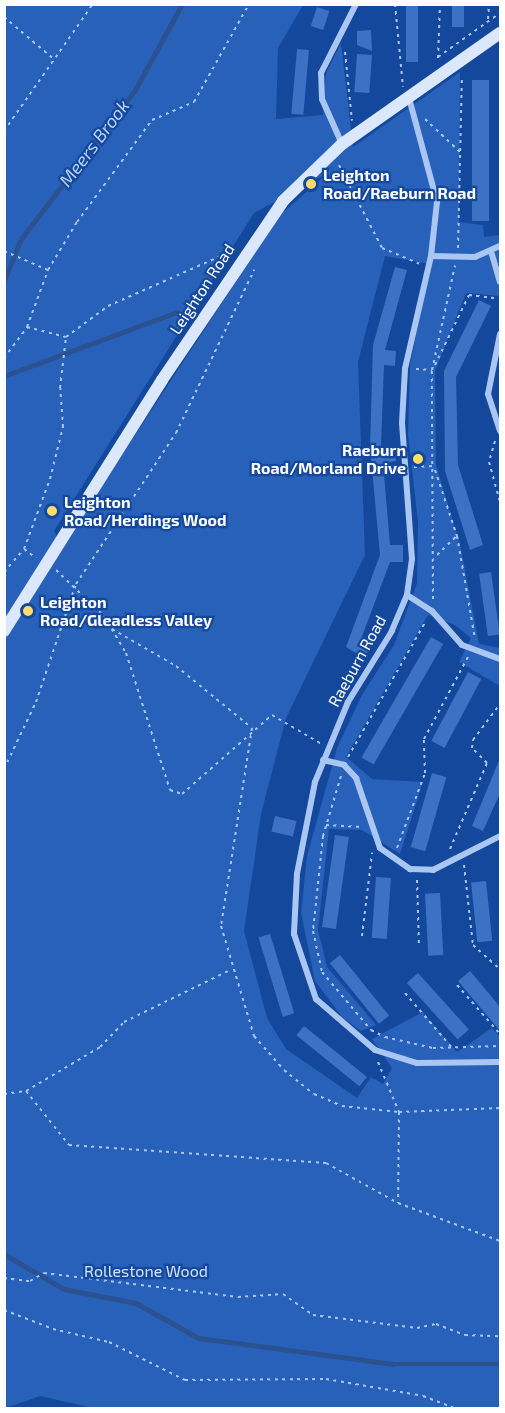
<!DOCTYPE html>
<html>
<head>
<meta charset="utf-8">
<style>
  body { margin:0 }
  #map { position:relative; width:505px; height:1413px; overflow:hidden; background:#14489c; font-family:"Exo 2",sans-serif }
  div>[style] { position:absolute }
  .green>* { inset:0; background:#2761ba }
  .stream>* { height:4.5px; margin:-2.25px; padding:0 2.25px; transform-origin:2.25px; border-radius:2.25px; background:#2c5190 }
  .building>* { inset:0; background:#3d71c3; transform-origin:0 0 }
  .path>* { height:2px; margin-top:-1px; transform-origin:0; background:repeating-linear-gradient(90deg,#aac7f3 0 3px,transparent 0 7.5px) }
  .street>* { height:6px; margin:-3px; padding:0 3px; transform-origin:3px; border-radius:3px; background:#aac7f3 }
  .secondary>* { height:12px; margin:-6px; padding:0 6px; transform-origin:6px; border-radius:6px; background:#dae7fd }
  .dots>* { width:16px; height:16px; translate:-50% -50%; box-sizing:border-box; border:3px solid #14489c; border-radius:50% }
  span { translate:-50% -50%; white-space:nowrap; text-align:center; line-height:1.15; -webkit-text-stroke:4.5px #14489c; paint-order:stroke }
  .poi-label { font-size:16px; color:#fff; font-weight:700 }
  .left { translate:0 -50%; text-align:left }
  .right { translate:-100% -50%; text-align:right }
  .street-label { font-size:16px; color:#fff }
  .park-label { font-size:16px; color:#d2e3fd }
  .water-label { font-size:18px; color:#b7d2fa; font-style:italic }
  .frame { position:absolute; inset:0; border:6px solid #fff; pointer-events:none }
</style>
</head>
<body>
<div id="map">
  <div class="green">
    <i style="clip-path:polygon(evenodd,5px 5px,303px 5px,278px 48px,276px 119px,323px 115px,326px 73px,341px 43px,353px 147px,460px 72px,459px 222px,483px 225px,484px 237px,500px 235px,500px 296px,466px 293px,435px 371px,436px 465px,460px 544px,479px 644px,500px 648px,500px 686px,459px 662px,471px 638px,455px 625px,428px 615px,346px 757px,372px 779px,423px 782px,400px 854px,362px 830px,329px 829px,318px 930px,327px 967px,376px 1025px,361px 1031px,342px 1017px,315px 981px,301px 913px,307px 856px,337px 748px,362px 695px,394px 645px,417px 583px,418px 522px,408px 435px,410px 366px,430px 264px,385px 256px,358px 362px,365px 555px,286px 718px,261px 814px,244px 931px,267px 1018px,286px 1049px,357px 1098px,371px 1077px,383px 1084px,392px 1068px,372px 1039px,423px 1012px,457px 1052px,492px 1028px,500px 1037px,500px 1408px,93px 1408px,40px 1396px,5px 1408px,5px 5px,328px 173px,280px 215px,62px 546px,54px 531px,254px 213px,328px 173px)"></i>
  </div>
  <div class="stream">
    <i style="left:4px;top:280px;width:44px;rotate:-67.5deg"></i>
    <i style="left:21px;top:239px;width:188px;rotate:-52.6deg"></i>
    <i style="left:135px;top:90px;width:98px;rotate:-61.3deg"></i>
    <i style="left:4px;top:376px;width:184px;rotate:-20.3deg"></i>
    <i style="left:4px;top:1254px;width:69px;rotate:30.3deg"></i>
    <i style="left:64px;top:1289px;width:73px;rotate:11deg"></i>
    <i style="left:136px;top:1303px;width:72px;rotate:29.1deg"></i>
    <i style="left:199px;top:1338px;width:196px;rotate:7.6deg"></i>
    <i style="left:393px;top:1364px;width:107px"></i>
  </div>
  <div class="building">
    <i style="left:406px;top:4px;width:12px;height:58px"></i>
    <i style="left:452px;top:4px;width:12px;height:23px"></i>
    <i style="left:317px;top:7px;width:13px;height:20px;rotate:18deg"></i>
    <i style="clip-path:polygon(371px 30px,372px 51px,357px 45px,357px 31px)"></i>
    <i style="left:297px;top:49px;width:12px;height:65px;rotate:5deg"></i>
    <i style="left:357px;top:54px;width:15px;height:38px;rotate:4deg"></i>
    <i style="left:472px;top:80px;width:17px;height:141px"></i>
    <i style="clip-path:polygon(395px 267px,407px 270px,385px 350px,396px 351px,395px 366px,384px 365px,381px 447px,394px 446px,396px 461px,383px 463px,390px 545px,403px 545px,403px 562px,390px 562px,361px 639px,371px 646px,364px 658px,346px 647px,380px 555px,370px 447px,373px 345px)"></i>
    <i style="clip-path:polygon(479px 300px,491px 306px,456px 377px,458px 465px,483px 545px,470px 550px,445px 471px,444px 371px)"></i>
    <i style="left:491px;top:572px;width:63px;height:12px;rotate:82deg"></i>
    <i style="left:431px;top:637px;width:14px;height:139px;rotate:30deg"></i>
    <i style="left:468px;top:672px;width:15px;height:78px;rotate:28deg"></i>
    <i style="clip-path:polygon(500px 758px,501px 791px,483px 831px,472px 826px)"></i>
    <i style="left:432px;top:773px;width:15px;height:77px;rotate:16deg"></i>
    <i style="left:275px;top:816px;width:22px;height:16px;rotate:13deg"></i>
    <i style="left:335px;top:835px;width:14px;height:93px;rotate:8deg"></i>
    <i style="left:376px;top:877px;width:15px;height:61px;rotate:4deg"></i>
    <i style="left:486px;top:881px;width:60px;height:15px;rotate:84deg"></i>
    <i style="left:440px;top:893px;width:62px;height:15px;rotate:87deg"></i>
    <i style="left:270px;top:934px;width:83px;height:12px;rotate:73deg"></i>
    <i style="left:340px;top:955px;width:78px;height:13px;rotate:51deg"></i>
    <i style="clip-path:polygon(470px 971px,501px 1008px,501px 1032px,458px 981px)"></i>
    <i style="left:418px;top:973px;width:76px;height:15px;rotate:48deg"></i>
    <i style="left:304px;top:1026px;width:81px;height:12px;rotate:39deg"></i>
  </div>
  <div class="path">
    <i style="left:395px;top:4px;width:83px;rotate:84.5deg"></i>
    <i style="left:4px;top:17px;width:67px;rotate:40.1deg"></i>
    <i style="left:488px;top:19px;width:15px;rotate:-86deg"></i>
    <i style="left:345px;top:52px;width:69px;rotate:84.2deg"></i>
    <i style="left:438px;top:57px;width:76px;rotate:-35.4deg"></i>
    <i style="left:438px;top:58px;width:54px;rotate:-87.9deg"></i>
    <i style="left:425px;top:119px;width:51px;rotate:43.4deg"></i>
    <i style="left:4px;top:131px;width:155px;rotate:-55deg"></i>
    <i style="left:339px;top:165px;width:93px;rotate:62.6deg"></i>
    <i style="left:382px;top:248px;width:41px;rotate:22.8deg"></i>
    <i style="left:458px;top:248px;width:171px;rotate:-88.7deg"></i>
    <i style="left:4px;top:251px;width:48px;rotate:23.4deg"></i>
    <i style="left:27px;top:327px;width:40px;rotate:14.4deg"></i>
    <i style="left:66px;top:337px;width:52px;rotate:-36.4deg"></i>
    <i style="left:108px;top:306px;width:136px;rotate:-23.9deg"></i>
    <i style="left:4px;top:358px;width:39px;rotate:-53deg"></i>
    <i style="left:27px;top:327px;width:61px;rotate:-69.8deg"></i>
    <i style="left:48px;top:270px;width:56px;rotate:-58.9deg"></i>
    <i style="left:77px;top:222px;width:127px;rotate:-53.7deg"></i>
    <i style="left:152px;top:120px;width:46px;rotate:-23.2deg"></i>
    <i style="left:194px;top:102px;width:112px;rotate:-60.7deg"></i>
    <i style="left:435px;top:365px;width:78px;rotate:-64.1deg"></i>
    <i style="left:469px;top:295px;width:31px;rotate:7deg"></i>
    <i style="left:416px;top:369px;width:16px;rotate:4deg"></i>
    <i style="left:495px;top:441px;width:22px;rotate:106deg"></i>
    <i style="left:489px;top:462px;width:41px;rotate:74.6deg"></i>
    <i style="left:414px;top:467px;width:19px;rotate:-3deg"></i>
    <i style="left:435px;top:470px;width:70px;rotate:71.6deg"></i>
    <i style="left:457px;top:536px;width:105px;rotate:80.1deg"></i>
    <i style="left:24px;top:549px;width:15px;rotate:37deg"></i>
    <i style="left:437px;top:555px;width:28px;rotate:-44deg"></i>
    <i style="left:56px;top:570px;width:66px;rotate:43.8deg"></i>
    <i style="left:104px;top:616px;width:43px;rotate:59.3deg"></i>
    <i style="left:126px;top:653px;width:144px;rotate:72.2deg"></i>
    <i style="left:170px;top:790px;width:13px;rotate:18deg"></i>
    <i style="left:182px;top:794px;width:120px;rotate:-41.3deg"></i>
    <i style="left:272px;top:715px;width:56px;rotate:30.3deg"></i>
    <i style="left:4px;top:572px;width:30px;rotate:-49deg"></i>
    <i style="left:24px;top:549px;width:75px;rotate:-69.6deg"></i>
    <i style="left:50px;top:479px;width:54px;rotate:-76deg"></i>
    <i style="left:63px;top:427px;width:39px;rotate:-94deg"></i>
    <i style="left:60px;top:388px;width:51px;rotate:-83.3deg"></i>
    <i style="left:433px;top:599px;width:229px;rotate:-90.3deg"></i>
    <i style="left:432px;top:370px;width:107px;rotate:-77.6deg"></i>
    <i style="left:112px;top:629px;width:74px;rotate:30deg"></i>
    <i style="left:176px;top:666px;width:98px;rotate:39.2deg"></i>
    <i style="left:252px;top:728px;width:200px;rotate:98.9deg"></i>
    <i style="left:221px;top:926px;width:115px;rotate:73.3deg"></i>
    <i style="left:254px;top:1036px;width:45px;rotate:48.6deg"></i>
    <i style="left:284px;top:1070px;width:38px;rotate:39deg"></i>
    <i style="left:314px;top:1094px;width:30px;rotate:23deg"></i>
    <i style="left:342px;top:1106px;width:57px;rotate:6deg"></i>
    <i style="left:399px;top:1112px;width:101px;rotate:-2.3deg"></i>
    <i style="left:348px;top:757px;width:157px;rotate:-60.2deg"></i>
    <i style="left:4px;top:769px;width:74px;rotate:-64.5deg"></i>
    <i style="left:36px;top:702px;width:125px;rotate:-71.3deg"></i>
    <i style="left:76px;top:584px;width:181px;rotate:-56.5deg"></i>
    <i style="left:176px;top:433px;width:181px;rotate:-64.4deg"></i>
    <i style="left:341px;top:776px;width:63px;rotate:106.7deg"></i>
    <i style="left:323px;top:836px;width:96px;rotate:96deg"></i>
    <i style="left:313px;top:931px;width:42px;rotate:77.6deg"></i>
    <i style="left:322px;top:972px;width:76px;rotate:49.8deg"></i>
    <i style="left:371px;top:1030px;width:16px;rotate:27deg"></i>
    <i style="left:385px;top:1037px;width:49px;rotate:12.9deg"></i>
    <i style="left:433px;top:1048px;width:67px;rotate:-1.7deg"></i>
    <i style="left:326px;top:825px;width:36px;rotate:3deg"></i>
    <i style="left:397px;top:848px;width:80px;rotate:-69.5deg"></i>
    <i style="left:425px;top:773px;width:34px;rotate:-92deg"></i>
    <i style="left:424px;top:739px;width:93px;rotate:-61.8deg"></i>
    <i style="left:450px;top:849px;width:94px;rotate:-66.7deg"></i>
    <i style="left:487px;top:763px;width:21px;rotate:-135deg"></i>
    <i style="left:472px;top:748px;width:8px;rotate:-83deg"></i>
    <i style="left:473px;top:740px;width:45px;rotate:-53.1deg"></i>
    <i style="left:464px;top:865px;width:81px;rotate:83.6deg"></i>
    <i style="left:473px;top:945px;width:36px;rotate:42deg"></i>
    <i style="left:417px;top:880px;width:66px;rotate:88.3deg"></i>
    <i style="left:362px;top:936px;width:84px;rotate:-83.1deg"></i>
    <i style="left:457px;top:985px;width:65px;rotate:48.7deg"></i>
    <i style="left:405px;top:993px;width:74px;rotate:49.4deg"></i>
    <i style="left:378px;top:1062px;width:54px;rotate:67.2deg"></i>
    <i style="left:399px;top:1112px;width:91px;rotate:90.6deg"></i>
    <i style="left:26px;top:1091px;width:69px;rotate:51.5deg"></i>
    <i style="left:69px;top:1145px;width:258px;rotate:4deg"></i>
    <i style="left:326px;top:1163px;width:82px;rotate:29.1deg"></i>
    <i style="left:398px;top:1203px;width:109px;rotate:20.4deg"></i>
    <i style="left:4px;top:1094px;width:22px;rotate:-8deg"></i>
    <i style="left:26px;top:1091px;width:86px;rotate:-30.7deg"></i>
    <i style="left:100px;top:1047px;width:35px;rotate:-46deg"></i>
    <i style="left:124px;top:1022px;width:118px;rotate:-26.1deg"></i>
    <i style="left:4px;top:1278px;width:26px;rotate:7deg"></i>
    <i style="left:30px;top:1281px;width:16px;rotate:-30deg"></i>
    <i style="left:44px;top:1273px;width:195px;rotate:7.1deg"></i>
    <i style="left:238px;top:1297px;width:45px;rotate:-3.8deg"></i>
    <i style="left:283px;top:1294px;width:37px;rotate:35deg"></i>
    <i style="left:313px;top:1315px;width:105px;rotate:7.1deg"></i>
    <i style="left:417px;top:1328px;width:19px;rotate:-12deg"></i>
    <i style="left:436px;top:1324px;width:31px;rotate:21deg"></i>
    <i style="left:465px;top:1335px;width:35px;rotate:2deg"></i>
    <i style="left:4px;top:1310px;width:53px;rotate:21.2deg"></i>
    <i style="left:53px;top:1329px;width:57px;rotate:13.1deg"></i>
    <i style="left:109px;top:1342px;width:85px;rotate:26.6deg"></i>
    <i style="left:185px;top:1380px;width:141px;rotate:-0.4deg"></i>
    <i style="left:326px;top:1379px;width:98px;rotate:9.9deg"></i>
    <i style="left:423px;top:1396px;width:34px;rotate:21deg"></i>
  </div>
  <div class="street">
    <i style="left:409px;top:98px;width:108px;rotate:74.9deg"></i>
    <i style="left:437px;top:202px;width:54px;rotate:96.3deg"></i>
    <i style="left:431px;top:256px;width:116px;rotate:103deg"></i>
    <i style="left:405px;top:369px;width:54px;rotate:93.2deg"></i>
    <i style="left:402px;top:423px;width:136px;rotate:85.8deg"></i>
    <i style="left:412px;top:559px;width:36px;rotate:98deg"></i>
    <i style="left:407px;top:595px;width:39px;rotate:113deg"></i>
    <i style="left:392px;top:631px;width:84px;rotate:121.8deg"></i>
    <i style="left:348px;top:702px;width:87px;rotate:112.4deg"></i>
    <i style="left:315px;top:782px;width:94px;rotate:101.1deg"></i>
    <i style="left:297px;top:874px;width:60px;rotate:92.9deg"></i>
    <i style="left:294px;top:934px;width:69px;rotate:71.3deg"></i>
    <i style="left:316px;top:999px;width:78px;rotate:40.8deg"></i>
    <i style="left:375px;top:1050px;width:44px;rotate:17.2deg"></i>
    <i style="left:417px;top:1063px;width:83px;rotate:-0.7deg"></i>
    <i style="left:342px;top:144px;width:49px;rotate:-114deg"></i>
    <i style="left:322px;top:99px;width:26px;rotate:-92deg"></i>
    <i style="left:321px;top:73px;width:77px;rotate:-63.1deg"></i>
    <i style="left:491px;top:251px;width:32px;rotate:74deg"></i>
    <i style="left:431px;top:256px;width:44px;rotate:1.3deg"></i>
    <i style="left:475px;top:257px;width:27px;rotate:-24deg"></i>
    <i style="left:500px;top:334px;width:61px;rotate:101.3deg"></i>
    <i style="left:488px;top:394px;width:39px;rotate:72deg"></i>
    <i style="left:407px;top:595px;width:30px;rotate:33deg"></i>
    <i style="left:432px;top:611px;width:45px;rotate:48.6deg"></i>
    <i style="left:462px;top:645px;width:40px;rotate:20.2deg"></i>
    <i style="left:323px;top:760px;width:22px;rotate:13deg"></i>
    <i style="left:344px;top:765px;width:18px;rotate:47deg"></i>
    <i style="left:356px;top:778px;width:74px;rotate:71.1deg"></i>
    <i style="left:380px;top:848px;width:37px;rotate:35deg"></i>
    <i style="left:410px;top:869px;width:23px;rotate:2deg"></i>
    <i style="left:433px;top:870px;width:75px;rotate:-26.9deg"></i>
  </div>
  <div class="secondary">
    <i style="left:4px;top:631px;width:297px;rotate:-57.8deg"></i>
    <i style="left:162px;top:380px;width:216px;rotate:-55.9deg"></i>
    <i style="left:283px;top:201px;width:82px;rotate:-44deg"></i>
    <i style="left:342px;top:144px;width:193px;rotate:-35.1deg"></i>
  </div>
  <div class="dots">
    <i style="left:311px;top:184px;background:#ffdc6c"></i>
    <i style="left:418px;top:459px;background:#ffdc6c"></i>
    <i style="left:52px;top:511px;background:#ffdc6c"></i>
    <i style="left:28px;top:611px;background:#ffdc6c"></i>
  </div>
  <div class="poi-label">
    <span class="left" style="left:323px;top:184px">Leighton<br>Road/Raeburn Road</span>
    <span class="right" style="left:406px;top:459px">Raeburn<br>Road/Morland Drive</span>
    <span class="left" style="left:64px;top:511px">Leighton<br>Road/Herdings Wood</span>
    <span class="left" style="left:40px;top:611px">Leighton<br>Road/Gleadless Valley</span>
  </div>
  <div class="street-label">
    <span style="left:202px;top:289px;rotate:-57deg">Leighton Road</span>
    <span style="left:357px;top:661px;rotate:-61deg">Raeburn Road</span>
  </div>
  <div class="park-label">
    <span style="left:146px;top:1271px">Rollestone Wood</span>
  </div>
  <div class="water-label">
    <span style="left:94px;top:143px;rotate:-53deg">Meers Brook</span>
  </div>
  <div class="frame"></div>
</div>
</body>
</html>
